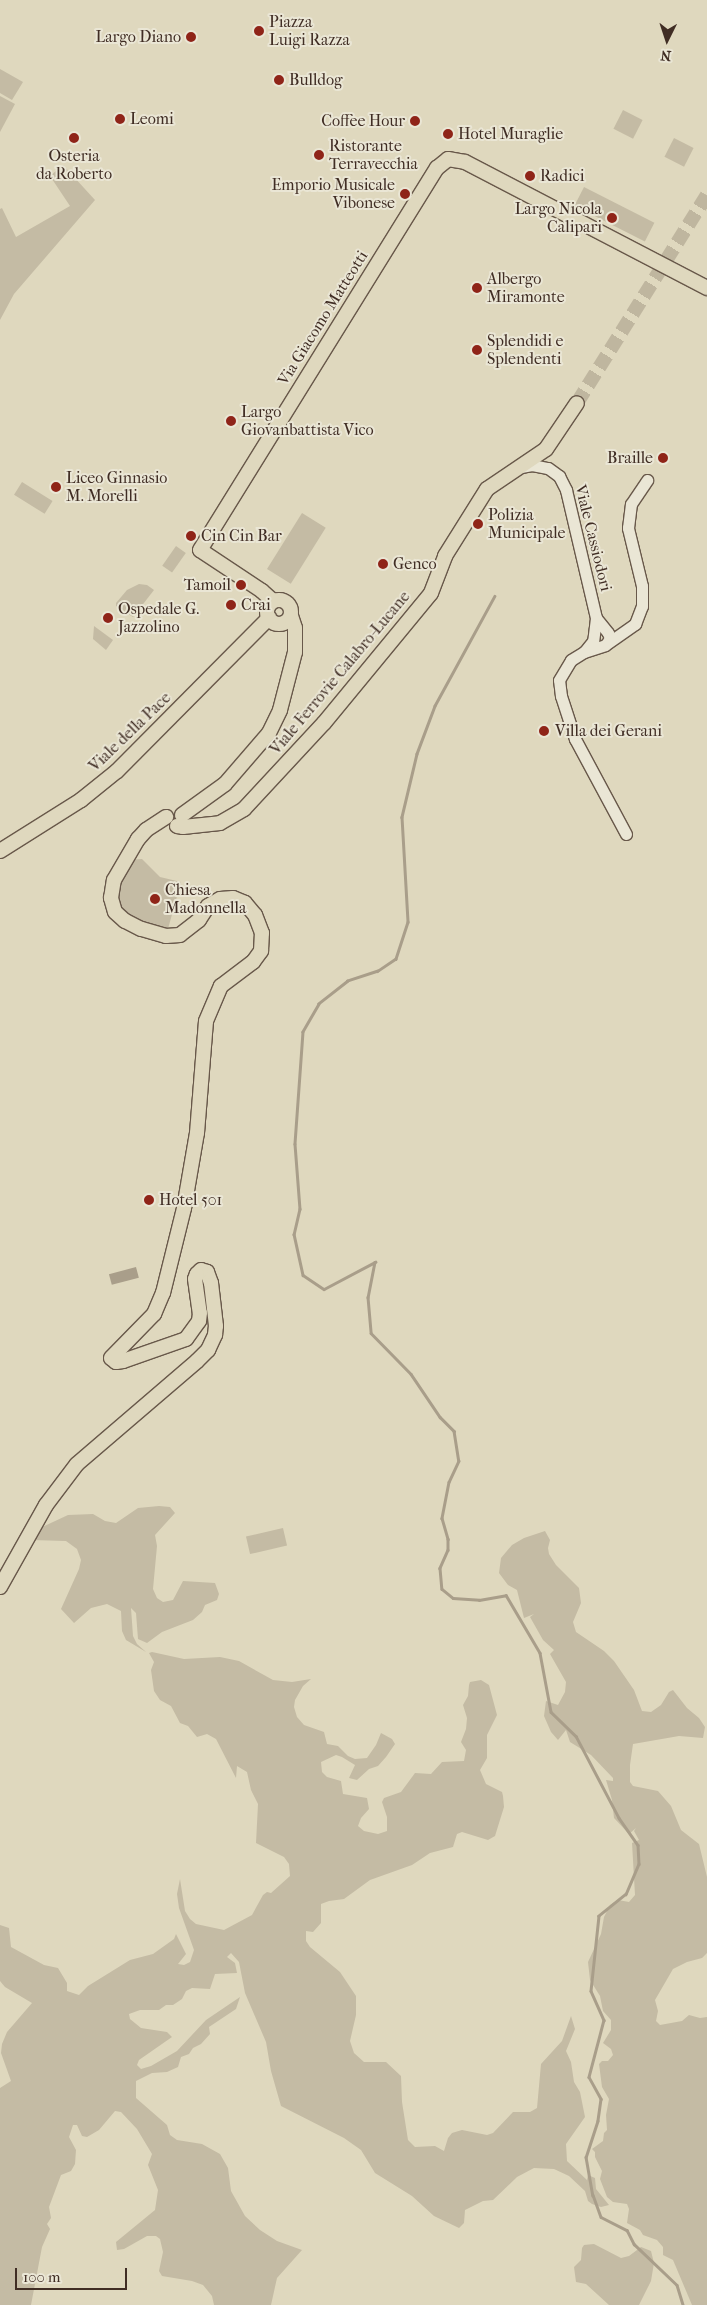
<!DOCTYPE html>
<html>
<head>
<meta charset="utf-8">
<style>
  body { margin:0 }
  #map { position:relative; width:707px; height:2305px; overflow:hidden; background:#dfd8be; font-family:"IM FELL French Canon",serif }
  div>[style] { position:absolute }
  .green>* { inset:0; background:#c4bba4; transform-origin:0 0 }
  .water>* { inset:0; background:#a99e8a; transform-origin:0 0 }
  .stream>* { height:2.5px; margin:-1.25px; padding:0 1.25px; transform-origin:1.25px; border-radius:1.25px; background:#a99e8a }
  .major-tunnel>* { height:14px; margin-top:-7px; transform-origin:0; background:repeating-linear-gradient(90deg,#bfb69f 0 14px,transparent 0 21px) }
  .roads { filter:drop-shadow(1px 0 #68584a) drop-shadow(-1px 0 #68584a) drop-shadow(0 1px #68584a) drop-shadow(0 -1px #68584a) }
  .minor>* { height:11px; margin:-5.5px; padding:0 5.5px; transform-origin:5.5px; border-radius:5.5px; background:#eae6d5 }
  .major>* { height:14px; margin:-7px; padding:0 7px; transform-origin:7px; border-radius:7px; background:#dfd8be }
  .major>.ring { margin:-7px; padding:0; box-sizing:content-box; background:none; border:14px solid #dfd8be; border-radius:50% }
  .dots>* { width:14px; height:14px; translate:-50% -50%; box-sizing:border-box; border:2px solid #eae6d5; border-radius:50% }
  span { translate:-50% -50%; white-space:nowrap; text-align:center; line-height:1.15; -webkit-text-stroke:4px #eae6d5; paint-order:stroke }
  .poi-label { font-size:16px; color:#402d24 }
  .left { translate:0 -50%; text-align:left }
  .right { translate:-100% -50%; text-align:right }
  .street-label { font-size:16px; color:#402d24 }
  .north { position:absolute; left:642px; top:15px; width:50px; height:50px; -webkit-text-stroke:4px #eae6d5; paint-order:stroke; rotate:184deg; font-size:14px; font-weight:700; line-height:20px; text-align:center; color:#402d24 }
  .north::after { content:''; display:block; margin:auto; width:18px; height:22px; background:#402d24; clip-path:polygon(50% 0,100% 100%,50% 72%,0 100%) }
  .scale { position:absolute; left:15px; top:2268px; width:112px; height:22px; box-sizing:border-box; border:2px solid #402d24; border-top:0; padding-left:6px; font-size:15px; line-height:18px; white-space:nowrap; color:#402d24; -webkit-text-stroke:4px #eae6d5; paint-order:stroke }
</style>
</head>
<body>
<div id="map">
  <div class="green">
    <i style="clip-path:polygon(0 69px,23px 82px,12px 100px,0 93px)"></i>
    <i style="clip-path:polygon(0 96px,15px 104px,0 132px)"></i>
    <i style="left:623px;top:110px;width:22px;height:21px;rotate:27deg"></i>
    <i style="left:674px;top:138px;width:22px;height:21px;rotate:27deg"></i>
    <i style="clip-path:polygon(63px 165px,95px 200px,14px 294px,0 320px,0 209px,2px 208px,16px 237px,70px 206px,50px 176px)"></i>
    <i style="left:584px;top:187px;width:79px;height:21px;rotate:27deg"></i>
    <i style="left:22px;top:482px;width:36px;height:15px;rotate:32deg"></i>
    <i style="left:302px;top:513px;width:28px;height:66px;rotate:32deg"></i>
    <i style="left:176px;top:546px;width:12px;height:24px;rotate:35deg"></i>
    <i style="clip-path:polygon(139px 584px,147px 585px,154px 590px,133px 617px,116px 606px,116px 603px,127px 590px)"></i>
    <i style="clip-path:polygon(94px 626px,113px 640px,106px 650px,93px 639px)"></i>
    <i style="clip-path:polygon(142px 859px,160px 877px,181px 882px,166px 936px,115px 912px,114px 880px,125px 860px)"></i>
    <i style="clip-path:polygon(159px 1506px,170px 1507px,175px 1513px,155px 1535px,157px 1546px,153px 1589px,157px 1598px,163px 1602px,173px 1600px,183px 1581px,215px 1583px,219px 1594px,217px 1600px,205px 1605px,202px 1612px,193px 1620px,162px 1632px,147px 1643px,138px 1639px,136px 1613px,131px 1608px,133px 1636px,137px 1644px,146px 1652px,126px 1640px,122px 1631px,121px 1611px,107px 1604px,91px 1608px,74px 1623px,61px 1609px,79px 1569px,81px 1560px,77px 1549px,66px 1541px,31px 1540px,38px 1529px,68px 1515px,93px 1514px,105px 1521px,116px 1523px,138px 1508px)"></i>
    <i style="left:283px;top:1528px;width:18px;height:38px;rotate:77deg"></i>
    <i style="clip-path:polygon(545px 1531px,550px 1540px,548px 1548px,549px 1554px,556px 1565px,579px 1588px,581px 1603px,573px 1622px,576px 1632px,604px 1651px,614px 1661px,634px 1690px,642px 1711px,651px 1712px,661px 1705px,669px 1692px,673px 1690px,687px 1708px,699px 1718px,705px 1727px,703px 1738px,679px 1736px,633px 1744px,630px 1765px,630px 1782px,633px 1786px,658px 1791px,671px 1806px,681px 1830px,699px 1844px,707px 1877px,707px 1953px,702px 1958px,687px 1962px,673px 1969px,655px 2000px,658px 2011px,656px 2021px,660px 2025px,682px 2021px,689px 2015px,700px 2018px,707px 2017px,707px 2305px,692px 2305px,673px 2260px,663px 2255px,663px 2247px,657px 2240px,643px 2235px,640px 2230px,627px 2223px,629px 2209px,627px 2204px,613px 2202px,607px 2197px,600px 2179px,602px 2171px,595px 2157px,595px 2152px,592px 2149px,603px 2141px,604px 2133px,607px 2130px,606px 2115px,609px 2099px,602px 2087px,599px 2064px,602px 2061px,608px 2061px,613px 2055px,611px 2049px,603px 2043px,611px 2030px,611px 2020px,603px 2011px,600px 1996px,590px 1980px,588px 1962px,601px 1934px,604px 1917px,610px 1905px,618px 1900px,629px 1902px,635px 1895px,632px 1843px,639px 1840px,634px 1831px,636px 1828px,629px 1834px,614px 1818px,612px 1800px,606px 1780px,613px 1781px,613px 1778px,591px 1755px,570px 1742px,566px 1730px,558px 1740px,551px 1732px,544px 1716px,546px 1701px,558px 1705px,565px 1692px,566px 1682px,550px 1654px,554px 1650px,543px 1640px,530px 1617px,534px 1614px,524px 1618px,517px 1590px,508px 1585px,499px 1573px,501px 1558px,512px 1545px,524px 1538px)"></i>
    <i style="clip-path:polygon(152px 1652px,184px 1659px,220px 1657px,239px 1661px,273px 1680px,292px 1682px,311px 1679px,303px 1686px,295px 1700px,294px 1707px,297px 1717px,304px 1725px,324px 1732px,327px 1744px,338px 1746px,348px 1756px,355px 1759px,367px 1758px,376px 1745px,381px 1733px,392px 1739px,395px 1744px,386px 1757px,378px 1766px,369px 1769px,357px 1780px,349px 1778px,355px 1765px,342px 1757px,336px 1755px,321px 1762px,322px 1772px,327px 1777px,341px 1781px,343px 1794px,367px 1798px,369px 1809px,361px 1818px,358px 1826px,364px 1831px,378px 1834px,387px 1831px,387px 1817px,382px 1802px,384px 1798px,401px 1792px,415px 1773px,431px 1774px,442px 1762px,464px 1761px,466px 1750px,461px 1742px,466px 1729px,467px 1718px,463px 1705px,468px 1696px,469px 1685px,470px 1682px,481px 1680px,489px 1685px,497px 1715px,487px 1735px,487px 1758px,480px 1770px,486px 1784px,502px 1792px,503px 1796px,504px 1807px,495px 1836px,488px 1840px,462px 1832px,457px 1834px,453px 1847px,430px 1853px,412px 1865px,370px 1880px,344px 1899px,329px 1901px,321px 1904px,321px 1923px,313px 1932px,306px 1931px,306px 1941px,310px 1947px,340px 1972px,356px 1996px,356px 2015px,350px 2041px,354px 2053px,364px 2062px,386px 2062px,401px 2076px,402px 2102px,408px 2140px,415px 2147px,435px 2146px,444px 2151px,448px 2138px,452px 2133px,462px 2130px,487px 2135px,493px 2133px,513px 2112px,530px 2112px,537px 2108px,541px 2064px,562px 2041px,571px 2016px,575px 2029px,566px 2051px,571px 2062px,574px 2082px,580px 2092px,585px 2117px,566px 2144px,567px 2161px,587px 2180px,588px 2175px,595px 2178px,596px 2189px,609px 2205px,601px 2207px,592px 2204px,588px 2201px,585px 2191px,569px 2176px,554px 2169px,534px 2168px,517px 2177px,493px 2200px,483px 2201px,465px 2210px,464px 2223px,459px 2228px,434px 2216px,412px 2196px,375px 2173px,361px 2150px,344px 2138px,281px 2106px,271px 2071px,266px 2042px,245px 1993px,239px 1962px,231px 1953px,227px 1957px,235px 1963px,237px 1973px,215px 1974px,210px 1989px,192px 1988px,186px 1991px,182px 1999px,173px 2005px,166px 2005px,159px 2010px,140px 2010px,129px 2014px,130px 2019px,141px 2028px,167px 2032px,172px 2037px,139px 2060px,137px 2065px,141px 2069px,151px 2066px,177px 2051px,206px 2020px,240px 1997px,236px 2009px,209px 2027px,210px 2034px,201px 2044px,193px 2048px,189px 2054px,181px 2057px,178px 2067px,167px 2072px,152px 2073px,136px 2081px,136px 2098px,167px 2125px,170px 2135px,177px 2140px,202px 2144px,220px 2154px,228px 2168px,231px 2191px,245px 2216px,260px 2230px,277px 2241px,302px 2250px,277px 2278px,271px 2305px,214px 2305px,212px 2296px,203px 2285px,192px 2281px,162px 2276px,159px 2271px,163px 2252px,160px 2239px,156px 2236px,147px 2236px,124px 2249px,117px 2250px,116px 2242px,155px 2210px,158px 2190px,148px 2165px,152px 2154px,137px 2129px,121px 2112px,115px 2111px,99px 2130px,87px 2137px,82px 2136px,77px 2125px,73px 2125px,69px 2137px,76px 2150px,75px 2164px,71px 2171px,61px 2175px,49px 2207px,51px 2218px,47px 2224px,50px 2229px,42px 2247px,31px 2305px,0 2305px,0 2088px,11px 2081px,1px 2053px,2px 2044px,7px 2032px,32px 2003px,5px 1987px,0 1981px,0 1925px,9px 1928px,11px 1947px,44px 1965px,58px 1968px,67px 1983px,67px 1991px,79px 1995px,88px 1986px,130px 1960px,153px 1954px,174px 1939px,176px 1934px,186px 1954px,178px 1964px,184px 1965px,190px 1962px,194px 1950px,179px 1908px,177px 1894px,180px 1879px,185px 1911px,190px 1919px,196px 1924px,224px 1930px,252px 1915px,263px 1895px,267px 1892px,271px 1893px,290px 1876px,289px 1864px,284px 1857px,256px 1843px,258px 1804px,251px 1790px,247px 1772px,237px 1766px,236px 1778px,216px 1739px,207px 1734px,197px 1737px,188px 1726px,180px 1723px,171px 1706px,160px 1700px,154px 1691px,151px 1670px,154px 1662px,149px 1653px)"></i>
    <i style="clip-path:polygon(594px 2244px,621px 2258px,629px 2256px,641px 2247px,651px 2251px,654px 2263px,651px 2281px,639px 2305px,609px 2305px,586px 2284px,576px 2282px,574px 2267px,581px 2260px,582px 2248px,584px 2245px)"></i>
  </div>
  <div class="water">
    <i style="left:136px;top:1267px;width:11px;height:28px;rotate:75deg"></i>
  </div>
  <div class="stream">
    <i style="left:495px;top:596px;width:125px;rotate:118.6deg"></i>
    <i style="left:435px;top:706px;width:51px;rotate:110.6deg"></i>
    <i style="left:417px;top:754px;width:65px;rotate:103.4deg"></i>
    <i style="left:402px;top:817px;width:105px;rotate:86.7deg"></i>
    <i style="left:408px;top:922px;width:39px;rotate:108deg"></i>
    <i style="left:396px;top:959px;width:22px;rotate:146deg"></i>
    <i style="left:378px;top:971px;width:32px;rotate:162deg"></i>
    <i style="left:348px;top:981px;width:37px;rotate:142deg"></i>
    <i style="left:319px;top:1004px;width:32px;rotate:120deg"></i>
    <i style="left:303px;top:1032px;width:112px;rotate:94.1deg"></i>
    <i style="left:295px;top:1144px;width:65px;rotate:85.6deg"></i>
    <i style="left:300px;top:1209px;width:26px;rotate:103deg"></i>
    <i style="left:294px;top:1234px;width:42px;rotate:77.6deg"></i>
    <i style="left:303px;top:1275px;width:25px;rotate:34deg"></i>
    <i style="left:324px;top:1289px;width:58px;rotate:-27.9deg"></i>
    <i style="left:375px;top:1262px;width:36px;rotate:101deg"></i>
    <i style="left:368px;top:1297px;width:36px;rotate:85deg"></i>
    <i style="left:371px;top:1333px;width:57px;rotate:45.7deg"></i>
    <i style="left:411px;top:1374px;width:52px;rotate:56deg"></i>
    <i style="left:440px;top:1417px;width:20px;rotate:45deg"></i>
    <i style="left:454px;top:1431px;width:30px;rotate:81deg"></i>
    <i style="left:459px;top:1461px;width:23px;rotate:115deg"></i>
    <i style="left:449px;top:1482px;width:37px;rotate:101deg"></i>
    <i style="left:442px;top:1518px;width:22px;rotate:74deg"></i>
    <i style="left:448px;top:1539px;width:11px;rotate:90deg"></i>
    <i style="left:448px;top:1550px;width:20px;rotate:114deg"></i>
    <i style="left:440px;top:1568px;width:21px;rotate:85deg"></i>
    <i style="left:442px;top:1589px;width:14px;rotate:39deg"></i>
    <i style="left:453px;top:1598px;width:26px;rotate:4deg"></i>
    <i style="left:479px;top:1600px;width:27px;rotate:-10deg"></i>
    <i style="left:506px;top:1595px;width:67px;rotate:59.6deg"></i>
    <i style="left:540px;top:1653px;width:60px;rotate:79.4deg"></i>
    <i style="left:551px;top:1712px;width:35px;rotate:44deg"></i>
    <i style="left:576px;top:1736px;width:93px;rotate:62.3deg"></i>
    <i style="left:619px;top:1818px;width:33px;rotate:55deg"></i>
    <i style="left:638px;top:1845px;width:19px;rotate:87deg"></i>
    <i style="left:639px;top:1864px;width:33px;rotate:113deg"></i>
    <i style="left:626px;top:1894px;width:35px;rotate:141deg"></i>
    <i style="left:599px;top:1916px;width:75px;rotate:96.1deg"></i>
    <i style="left:591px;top:1991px;width:32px;rotate:66deg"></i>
    <i style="left:604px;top:2020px;width:59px;rotate:104.7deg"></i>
    <i style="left:589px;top:2077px;width:25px;rotate:61deg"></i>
    <i style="left:601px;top:2099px;width:22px;rotate:98deg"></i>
    <i style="left:598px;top:2121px;width:38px;rotate:108deg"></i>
    <i style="left:586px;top:2157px;width:39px;rotate:80deg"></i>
    <i style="left:593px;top:2195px;width:23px;rotate:70deg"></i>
    <i style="left:601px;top:2217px;width:29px;rotate:27deg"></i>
    <i style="left:627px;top:2230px;width:16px;rotate:63deg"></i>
    <i style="left:634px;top:2244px;width:59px;rotate:43.6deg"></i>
    <i style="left:677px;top:2285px;width:21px;rotate:73deg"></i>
  </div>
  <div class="major-tunnel">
    <i style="left:577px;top:403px;width:245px;rotate:-58deg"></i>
  </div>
  <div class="roads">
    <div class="minor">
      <i style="left:521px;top:467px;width:11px;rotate:-10deg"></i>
      <i style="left:532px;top:465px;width:16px;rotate:11deg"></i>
      <i style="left:548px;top:468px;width:14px;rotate:36deg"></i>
      <i style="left:559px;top:476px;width:16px;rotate:63deg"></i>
      <i style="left:566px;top:490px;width:131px;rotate:76.8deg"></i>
      <i style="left:596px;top:618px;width:23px;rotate:97deg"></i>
      <i style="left:593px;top:641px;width:13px;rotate:129deg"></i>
      <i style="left:596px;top:618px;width:19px;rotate:51deg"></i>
      <i style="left:608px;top:633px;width:5px;rotate:68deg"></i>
      <i style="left:610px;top:638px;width:6px;rotate:121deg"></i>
      <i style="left:626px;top:834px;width:108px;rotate:-118.2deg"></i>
      <i style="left:575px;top:739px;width:45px;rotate:-108deg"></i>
      <i style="left:561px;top:696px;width:16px;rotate:-97deg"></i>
      <i style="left:559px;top:680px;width:23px;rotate:-59deg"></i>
      <i style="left:571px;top:660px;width:15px;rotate:-32deg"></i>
      <i style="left:584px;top:652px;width:22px;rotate:-18deg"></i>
      <i style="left:605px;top:645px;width:37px;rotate:-35deg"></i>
      <i style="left:635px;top:624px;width:19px;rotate:-69deg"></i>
      <i style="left:642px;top:606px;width:20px;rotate:-90deg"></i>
      <i style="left:642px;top:586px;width:60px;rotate:-103.6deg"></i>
      <i style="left:628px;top:528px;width:24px;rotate:-83deg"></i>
      <i style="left:631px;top:504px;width:29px;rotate:-56deg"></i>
    </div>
    <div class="major">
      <i class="ring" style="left:267px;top:600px;width:10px;height:10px"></i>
      <i style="left:273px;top:601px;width:15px;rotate:-138deg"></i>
      <i style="left:262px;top:591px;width:74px;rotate:-146.5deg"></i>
      <i style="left:200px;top:550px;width:450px;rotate:-58.2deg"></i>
      <i style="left:437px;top:168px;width:14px;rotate:-39deg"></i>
      <i style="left:448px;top:159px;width:17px;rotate:10deg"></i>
      <i style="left:465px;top:162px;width:273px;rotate:27.5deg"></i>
      <i style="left:182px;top:815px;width:53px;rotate:-35.8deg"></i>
      <i style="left:225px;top:784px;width:67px;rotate:-49.2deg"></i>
      <i style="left:269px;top:733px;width:25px;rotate:-64deg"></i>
      <i style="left:280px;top:710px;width:60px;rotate:-75.5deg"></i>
      <i style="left:295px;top:652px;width:24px;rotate:-90deg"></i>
      <i style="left:295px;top:628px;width:13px;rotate:-108deg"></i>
      <i style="left:177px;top:826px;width:6px;rotate:9deg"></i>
      <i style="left:183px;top:827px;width:37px;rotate:-6deg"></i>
      <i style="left:220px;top:823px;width:28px;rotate:-30deg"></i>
      <i style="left:244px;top:809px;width:117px;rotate:-47.1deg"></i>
      <i style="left:324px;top:723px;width:168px;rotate:-50.5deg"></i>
      <i style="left:431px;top:593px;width:40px;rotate:-69deg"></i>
      <i style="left:445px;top:556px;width:79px;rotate:-57.9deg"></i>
      <i style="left:487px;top:489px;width:71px;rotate:-34.1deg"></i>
      <i style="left:546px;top:449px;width:55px;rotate:-56deg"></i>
      <i style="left:0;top:851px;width:96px;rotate:-32.2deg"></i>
      <i style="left:81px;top:800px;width:46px;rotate:-38.9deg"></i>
      <i style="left:117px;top:771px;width:216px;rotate:-45.2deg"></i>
      <i style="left:0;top:1587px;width:94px;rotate:-60.7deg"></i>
      <i style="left:46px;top:1505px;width:51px;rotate:-52.9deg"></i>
      <i style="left:77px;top:1464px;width:158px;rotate:-40.6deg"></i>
      <i style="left:197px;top:1361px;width:16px;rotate:-45deg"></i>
      <i style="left:208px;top:1350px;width:17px;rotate:-65deg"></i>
      <i style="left:215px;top:1335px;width:9px;rotate:-84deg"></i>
      <i style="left:216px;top:1326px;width:43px;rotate:-96.6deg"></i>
      <i style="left:211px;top:1283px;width:12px;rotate:-110deg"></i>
      <i style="left:207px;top:1272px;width:6px;rotate:-162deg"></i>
      <i style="left:201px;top:1270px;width:6px;rotate:135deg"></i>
      <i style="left:197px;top:1274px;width:5px;rotate:112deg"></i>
      <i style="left:195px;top:1279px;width:34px;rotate:82deg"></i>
      <i style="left:200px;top:1313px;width:8px;rotate:97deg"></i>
      <i style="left:199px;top:1321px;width:22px;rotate:126deg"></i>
      <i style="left:186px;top:1339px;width:67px;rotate:160.8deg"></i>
      <i style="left:123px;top:1361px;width:7px;rotate:172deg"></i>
      <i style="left:116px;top:1362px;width:6px;rotate:-141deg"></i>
      <i style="left:111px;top:1358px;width:62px;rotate:-45.7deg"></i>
      <i style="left:154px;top:1314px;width:23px;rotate:-67deg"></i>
      <i style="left:163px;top:1293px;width:88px;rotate:-76.1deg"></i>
      <i style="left:184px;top:1208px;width:76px;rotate:-80.2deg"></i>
      <i style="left:197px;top:1133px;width:112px;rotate:-85.4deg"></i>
      <i style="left:206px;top:1021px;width:38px;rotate:-67deg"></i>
      <i style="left:221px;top:986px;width:40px;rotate:-37deg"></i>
      <i style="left:253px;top:962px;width:14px;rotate:-54deg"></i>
      <i style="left:261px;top:951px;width:18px;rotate:-87deg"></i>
      <i style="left:262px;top:933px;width:19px;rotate:-111deg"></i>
      <i style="left:255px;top:915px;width:16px;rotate:-130deg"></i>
      <i style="left:245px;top:903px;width:13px;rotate:-157deg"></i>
      <i style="left:233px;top:898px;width:13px;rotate:176deg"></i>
      <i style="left:220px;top:899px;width:14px;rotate:150deg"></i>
      <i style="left:208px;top:906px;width:17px;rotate:123deg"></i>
      <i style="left:199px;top:920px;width:24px;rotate:142deg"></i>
      <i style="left:180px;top:935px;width:14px;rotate:176deg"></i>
      <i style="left:166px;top:936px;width:26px;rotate:-164deg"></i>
      <i style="left:141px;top:929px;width:18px;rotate:-153deg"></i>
      <i style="left:125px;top:921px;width:13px;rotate:-138deg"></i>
      <i style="left:115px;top:912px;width:15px;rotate:-106deg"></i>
      <i style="left:111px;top:898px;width:18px;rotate:-81deg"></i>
      <i style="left:114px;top:880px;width:48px;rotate:-59.7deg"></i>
      <i style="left:138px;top:839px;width:12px;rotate:-48deg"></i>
      <i style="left:146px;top:830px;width:24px;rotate:-33deg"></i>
    </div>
  </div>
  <div class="dots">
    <i style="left:259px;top:31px;background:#8f2418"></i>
    <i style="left:191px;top:37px;background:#8f2418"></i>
    <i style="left:279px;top:80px;background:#8f2418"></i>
    <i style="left:120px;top:119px;background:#8f2418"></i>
    <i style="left:415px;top:121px;background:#8f2418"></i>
    <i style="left:448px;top:134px;background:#8f2418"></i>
    <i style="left:74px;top:138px;background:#8f2418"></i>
    <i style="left:319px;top:155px;background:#8f2418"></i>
    <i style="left:530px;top:176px;background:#8f2418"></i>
    <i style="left:405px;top:194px;background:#8f2418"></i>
    <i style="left:612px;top:218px;background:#8f2418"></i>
    <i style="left:477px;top:288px;background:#8f2418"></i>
    <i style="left:477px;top:350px;background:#8f2418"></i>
    <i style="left:231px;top:421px;background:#8f2418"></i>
    <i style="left:663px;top:458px;background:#8f2418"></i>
    <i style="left:56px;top:487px;background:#8f2418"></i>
    <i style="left:478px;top:524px;background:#8f2418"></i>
    <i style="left:191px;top:536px;background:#8f2418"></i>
    <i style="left:383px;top:564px;background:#8f2418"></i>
    <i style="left:241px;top:585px;background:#8f2418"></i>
    <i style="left:231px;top:605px;background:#8f2418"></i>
    <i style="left:108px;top:618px;background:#8f2418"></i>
    <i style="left:544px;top:731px;background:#8f2418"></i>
    <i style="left:155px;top:899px;background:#8f2418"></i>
    <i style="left:149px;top:1200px;background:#8f2418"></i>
  </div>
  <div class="poi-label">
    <span class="left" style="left:269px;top:31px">Piazza<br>Luigi Razza</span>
    <span class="right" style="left:181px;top:37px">Largo Diano</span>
    <span class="left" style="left:289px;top:80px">Bulldog</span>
    <span class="left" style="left:130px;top:119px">Leomi</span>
    <span class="right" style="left:405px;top:121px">Coffee Hour</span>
    <span class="left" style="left:458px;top:134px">Hotel Muraglie</span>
    <span class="left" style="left:329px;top:155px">Ristorante<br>Terravecchia</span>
    <span style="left:74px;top:165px">Osteria<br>da Roberto</span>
    <span class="left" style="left:540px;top:176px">Radici</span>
    <span class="right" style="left:395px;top:194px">Emporio Musicale<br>Vibonese</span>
    <span class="right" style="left:602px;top:218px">Largo Nicola<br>Calipari</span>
    <span class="left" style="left:487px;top:288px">Albergo<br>Miramonte</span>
    <span class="left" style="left:487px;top:350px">Splendidi e<br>Splendenti</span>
    <span class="left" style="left:241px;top:421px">Largo<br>Giovanbattista Vico</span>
    <span class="right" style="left:653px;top:458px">Braille</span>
    <span class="left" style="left:66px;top:487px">Liceo Ginnasio<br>M. Morelli</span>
    <span class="left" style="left:488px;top:524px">Polizia<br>Municipale</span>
    <span class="left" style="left:201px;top:536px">Cin Cin Bar</span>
    <span class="left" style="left:393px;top:564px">Genco</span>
    <span class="right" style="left:231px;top:585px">Tamoil</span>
    <span class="left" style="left:241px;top:605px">Crai</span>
    <span class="left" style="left:118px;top:618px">Ospedale G.<br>Jazzolino</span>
    <span class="left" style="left:555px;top:731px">Villa dei Gerani</span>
    <span class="left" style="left:165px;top:899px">Chiesa<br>Madonnella</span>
    <span class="left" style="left:159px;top:1200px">Hotel 501</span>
  </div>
  <div class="street-label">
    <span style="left:323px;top:318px;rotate:-58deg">Via Giacomo Matteotti</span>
    <span style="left:593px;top:538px;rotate:76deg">Viale Cassiodori</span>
    <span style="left:340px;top:673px;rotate:-50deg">Viale Ferrovie Calabro-Lucane</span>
    <span style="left:130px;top:732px;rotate:-44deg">Viale della Pace</span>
  </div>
  <div class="north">N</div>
  <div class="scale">100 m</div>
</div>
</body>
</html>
